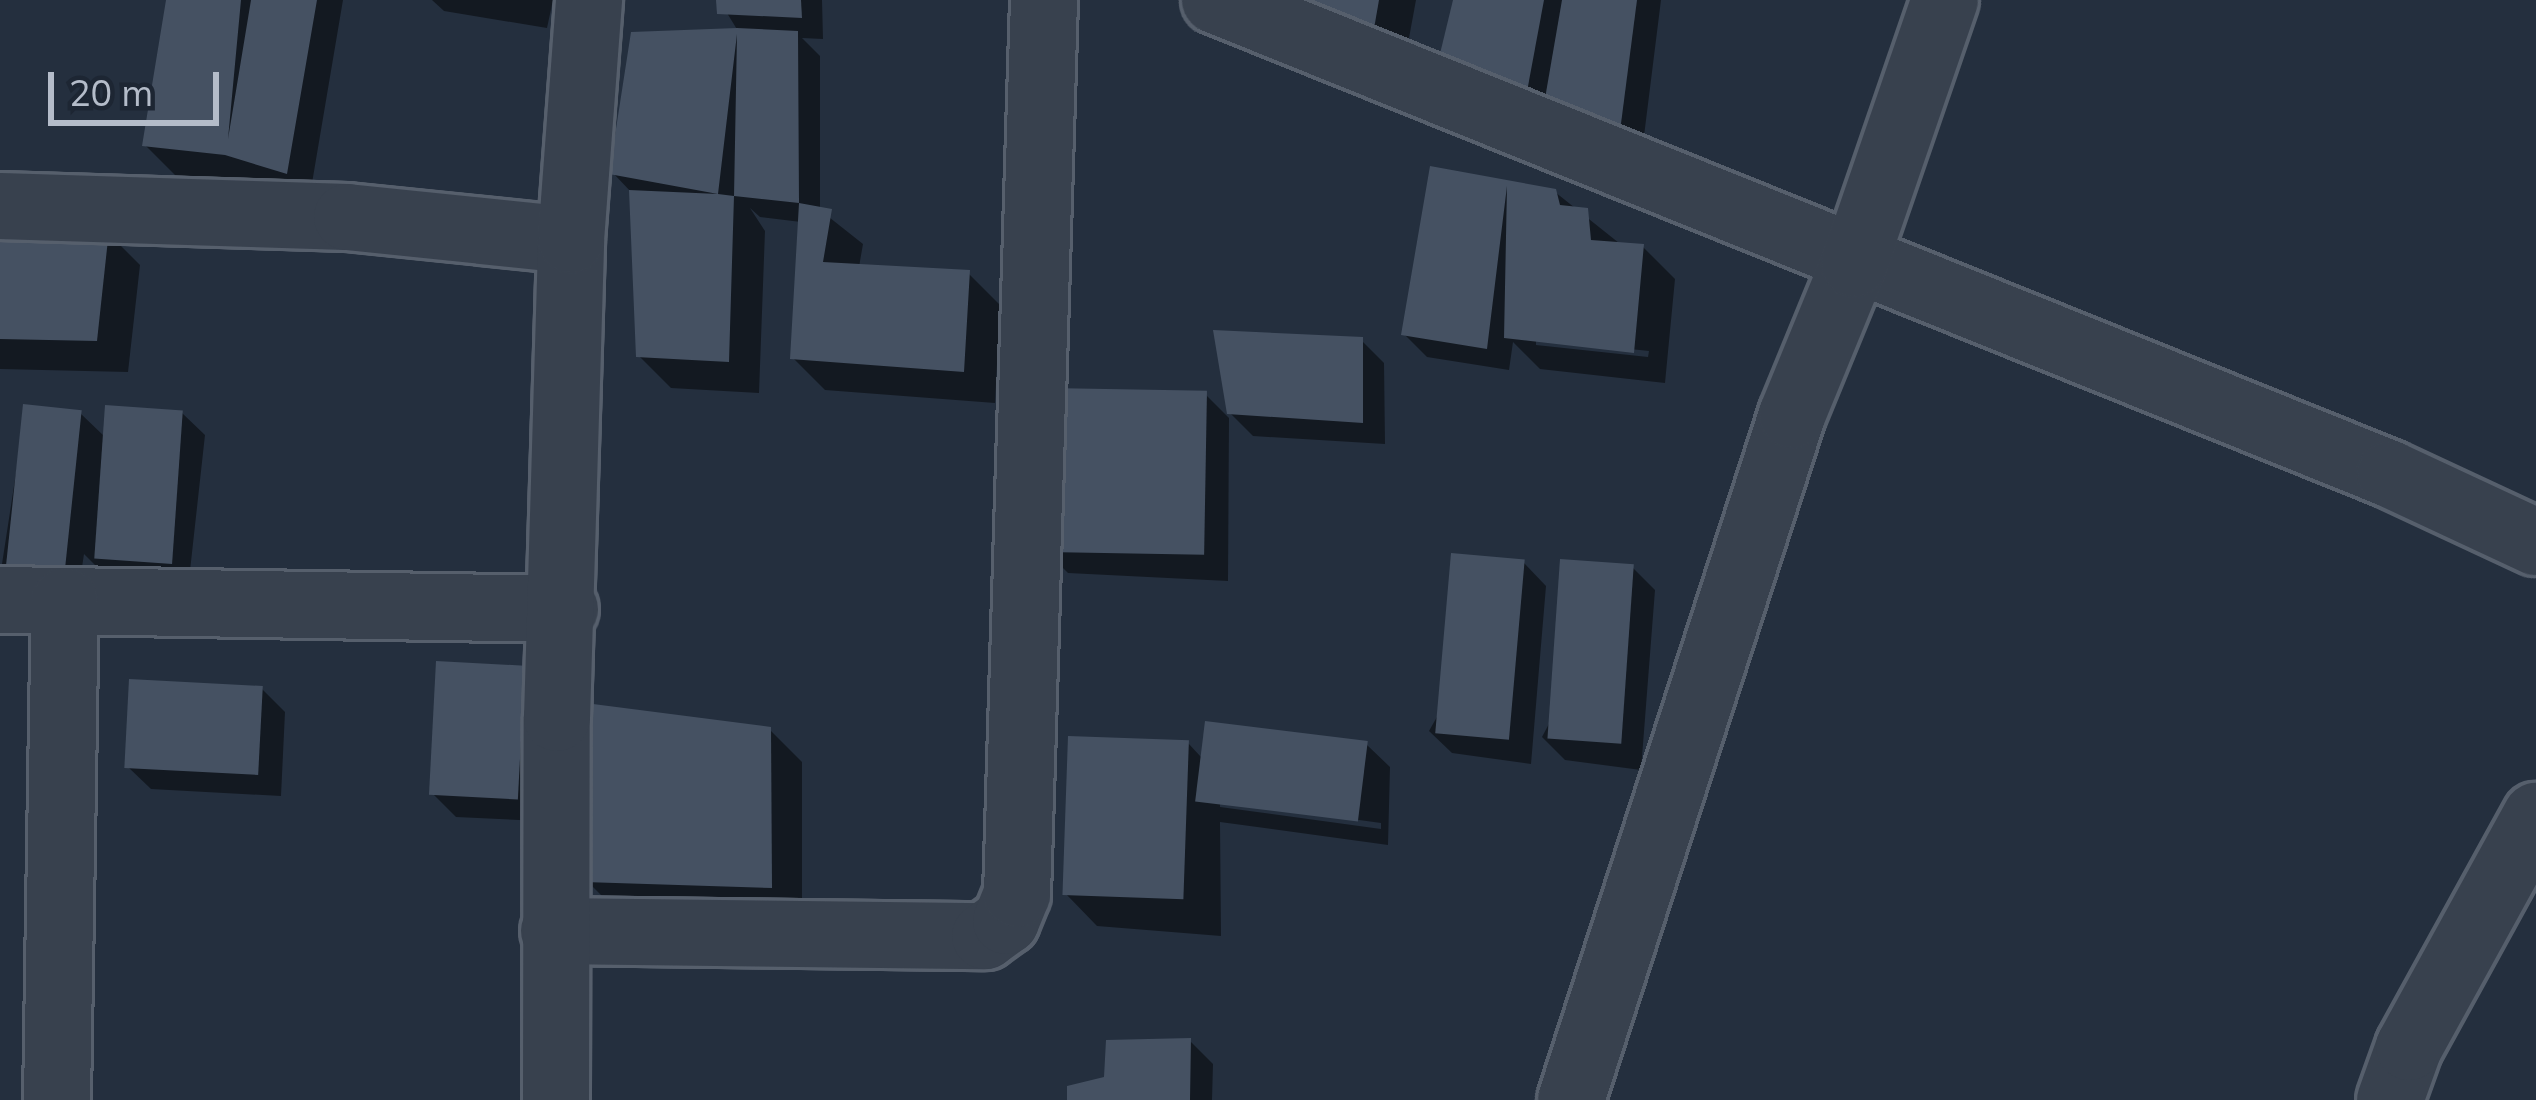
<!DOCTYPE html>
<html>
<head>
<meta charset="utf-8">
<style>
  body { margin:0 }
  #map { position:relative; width:2536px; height:1100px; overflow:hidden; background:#242f3e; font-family:Mulish,sans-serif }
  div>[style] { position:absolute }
  .shadow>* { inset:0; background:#0007 }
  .building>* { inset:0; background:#455162; transform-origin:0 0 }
  .roads { filter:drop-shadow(3px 0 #565f6c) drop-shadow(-3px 0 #565f6c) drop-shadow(0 3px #565f6c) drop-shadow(0 -3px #565f6c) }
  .minor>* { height:66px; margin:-33px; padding:0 33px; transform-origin:33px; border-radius:33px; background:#38414e }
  span { translate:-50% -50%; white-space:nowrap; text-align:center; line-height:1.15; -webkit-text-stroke:9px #1d2633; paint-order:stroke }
  .scale { position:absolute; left:48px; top:72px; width:171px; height:54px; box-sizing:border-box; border:6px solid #b4bcc9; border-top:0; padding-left:15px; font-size:36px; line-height:42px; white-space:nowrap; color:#b4bcc9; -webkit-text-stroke:9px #1d2633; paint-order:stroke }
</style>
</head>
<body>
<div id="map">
  <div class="shadow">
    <i style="clip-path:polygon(169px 0,343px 0,310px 195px,257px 178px,256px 185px,177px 177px,145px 145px)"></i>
    <i style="clip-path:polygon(432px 0,553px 0,547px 28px,444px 11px)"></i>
    <i style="clip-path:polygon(719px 0,822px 0,823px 39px,802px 38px,820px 56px,820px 210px,863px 244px,859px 267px,968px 273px,1000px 305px,995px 403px,825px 390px,793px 358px,801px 222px,760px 217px,750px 208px,765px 231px,759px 393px,671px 388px,639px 356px,632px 193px,613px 173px,738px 31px)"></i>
    <i style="clip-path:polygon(1293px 0,1416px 0,1402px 76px)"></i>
    <i style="clip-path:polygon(1456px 0,1661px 0,1641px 160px,1473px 93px)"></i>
    <i style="clip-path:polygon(evenodd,1432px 170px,1555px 192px,1619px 243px,1643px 247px,1675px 279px,1665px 383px,1540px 369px,1513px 342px,1509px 370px,1427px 357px,1404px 334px,1432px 170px,1536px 339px,1649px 351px,1648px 357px,1536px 345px,1536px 339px)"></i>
    <i style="clip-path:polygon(108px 233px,140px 265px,128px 372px,0 369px,0 241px)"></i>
    <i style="clip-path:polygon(1361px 340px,1384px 363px,1385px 444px,1253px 436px,1230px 413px)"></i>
    <i style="clip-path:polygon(1206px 395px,1229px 418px,1228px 581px,1068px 573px,1045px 550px)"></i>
    <i style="clip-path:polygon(26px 408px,80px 413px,104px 436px,182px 413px,205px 435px,188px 589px,109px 579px,84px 554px,77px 601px,0 577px)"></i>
    <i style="clip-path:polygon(1524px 563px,1546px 586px,1531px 764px,1452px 753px,1429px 731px)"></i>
    <i style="clip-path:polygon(1632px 567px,1655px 590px,1641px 770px,1565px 760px,1542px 737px)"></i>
    <i style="clip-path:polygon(524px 668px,547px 691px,540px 821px,456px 817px,433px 794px)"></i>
    <i style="clip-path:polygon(262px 689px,285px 712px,281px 796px,151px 789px,128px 767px)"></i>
    <i style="clip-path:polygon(770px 730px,802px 762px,802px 919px,619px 913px,587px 881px)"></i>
    <i style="clip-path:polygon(evenodd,1188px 743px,1201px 757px,1367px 745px,1390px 767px,1388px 845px,1220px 822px,1221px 936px,1097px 926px,1065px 893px,1188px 743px,1220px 801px,1381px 823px,1381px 829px,1220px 807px,1220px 801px)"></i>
    <i style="clip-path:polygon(1190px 1041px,1213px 1064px,1212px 1100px,1070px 1100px)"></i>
  </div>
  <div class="building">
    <i style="clip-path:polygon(166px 0,241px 0,228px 139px,251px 0,317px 0,287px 174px,225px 155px,142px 146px)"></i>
    <i style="clip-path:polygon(716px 0,801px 0,802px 18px,717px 14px)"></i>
    <i style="clip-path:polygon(1290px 0,1379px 0,1371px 46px)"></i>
    <i style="clip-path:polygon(1453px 0,1544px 0,1526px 97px,1438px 62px)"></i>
    <i style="clip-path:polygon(1562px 0,1637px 0,1619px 139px,1543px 110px)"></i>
    <i style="clip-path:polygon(737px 28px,798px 31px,799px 203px,734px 196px,737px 34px,718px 194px,734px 196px,729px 362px,636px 357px,629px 190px,718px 194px,609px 174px,631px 32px)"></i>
    <i style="clip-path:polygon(1430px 166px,1556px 189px,1560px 205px,1588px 208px,1591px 240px,1644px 244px,1634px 353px,1504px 338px,1507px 186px,1487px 349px,1401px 335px)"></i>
    <i style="clip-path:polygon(799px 203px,832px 209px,823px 262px,970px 270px,964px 372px,790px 359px)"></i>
    <i style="clip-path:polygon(109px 230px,97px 341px,0 339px,0 238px)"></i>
    <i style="clip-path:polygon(1213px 330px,1363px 337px,1363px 423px,1227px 414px)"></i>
    <i style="left:1049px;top:388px;width:158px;height:164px;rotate:1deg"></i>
    <i style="left:23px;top:404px;width:59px;height:174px;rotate:6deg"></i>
    <i style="left:105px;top:405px;width:78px;height:154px;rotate:4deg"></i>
    <i style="left:1451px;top:553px;width:74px;height:181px;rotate:5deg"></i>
    <i style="left:1560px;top:559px;width:74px;height:180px;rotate:4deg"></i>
    <i style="left:436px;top:661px;width:89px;height:134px;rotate:3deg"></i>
    <i style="left:129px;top:679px;width:134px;height:89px;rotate:3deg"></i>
    <i style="clip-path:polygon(593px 704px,771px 727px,772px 888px,584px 882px)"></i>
    <i style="left:1205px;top:721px;width:164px;height:81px;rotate:7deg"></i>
    <i style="left:1068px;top:736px;width:121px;height:159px;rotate:2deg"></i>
    <i style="clip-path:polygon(1191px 1038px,1190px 1100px,1067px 1100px,1067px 1086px,1104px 1077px,1106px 1040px)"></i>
  </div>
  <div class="roads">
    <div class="minor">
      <i style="left:1215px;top:0;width:1267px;rotate:21.97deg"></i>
      <i style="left:2390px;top:474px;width:161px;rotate:25deg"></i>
      <i style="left:0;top:206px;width:347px;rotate:1.8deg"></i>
      <i style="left:347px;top:217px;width:225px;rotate:5.9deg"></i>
      <i style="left:0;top:600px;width:565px;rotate:0.91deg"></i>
      <i style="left:554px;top:931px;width:431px;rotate:0.7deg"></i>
      <i style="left:985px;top:936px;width:26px;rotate:-36deg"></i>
      <i style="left:1006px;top:921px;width:29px;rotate:-68deg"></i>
      <i style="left:1017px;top:894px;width:894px;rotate:-88.27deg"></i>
      <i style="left:57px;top:1100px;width:499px;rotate:-89.1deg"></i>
      <i style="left:556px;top:1100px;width:382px;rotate:-89.9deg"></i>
      <i style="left:557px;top:718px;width:478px;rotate:-88.3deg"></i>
      <i style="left:571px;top:240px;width:241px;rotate:-85.7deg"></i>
      <i style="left:1571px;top:1100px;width:720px;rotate:-72.12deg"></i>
      <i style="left:1792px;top:415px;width:163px;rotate:-67.7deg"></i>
      <i style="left:1854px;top:264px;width:279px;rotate:-71deg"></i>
      <i style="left:2390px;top:1100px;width:56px;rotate:-70.3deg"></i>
      <i style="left:2409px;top:1047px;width:264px;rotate:-61.2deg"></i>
    </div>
  </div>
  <div class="scale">20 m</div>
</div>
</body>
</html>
